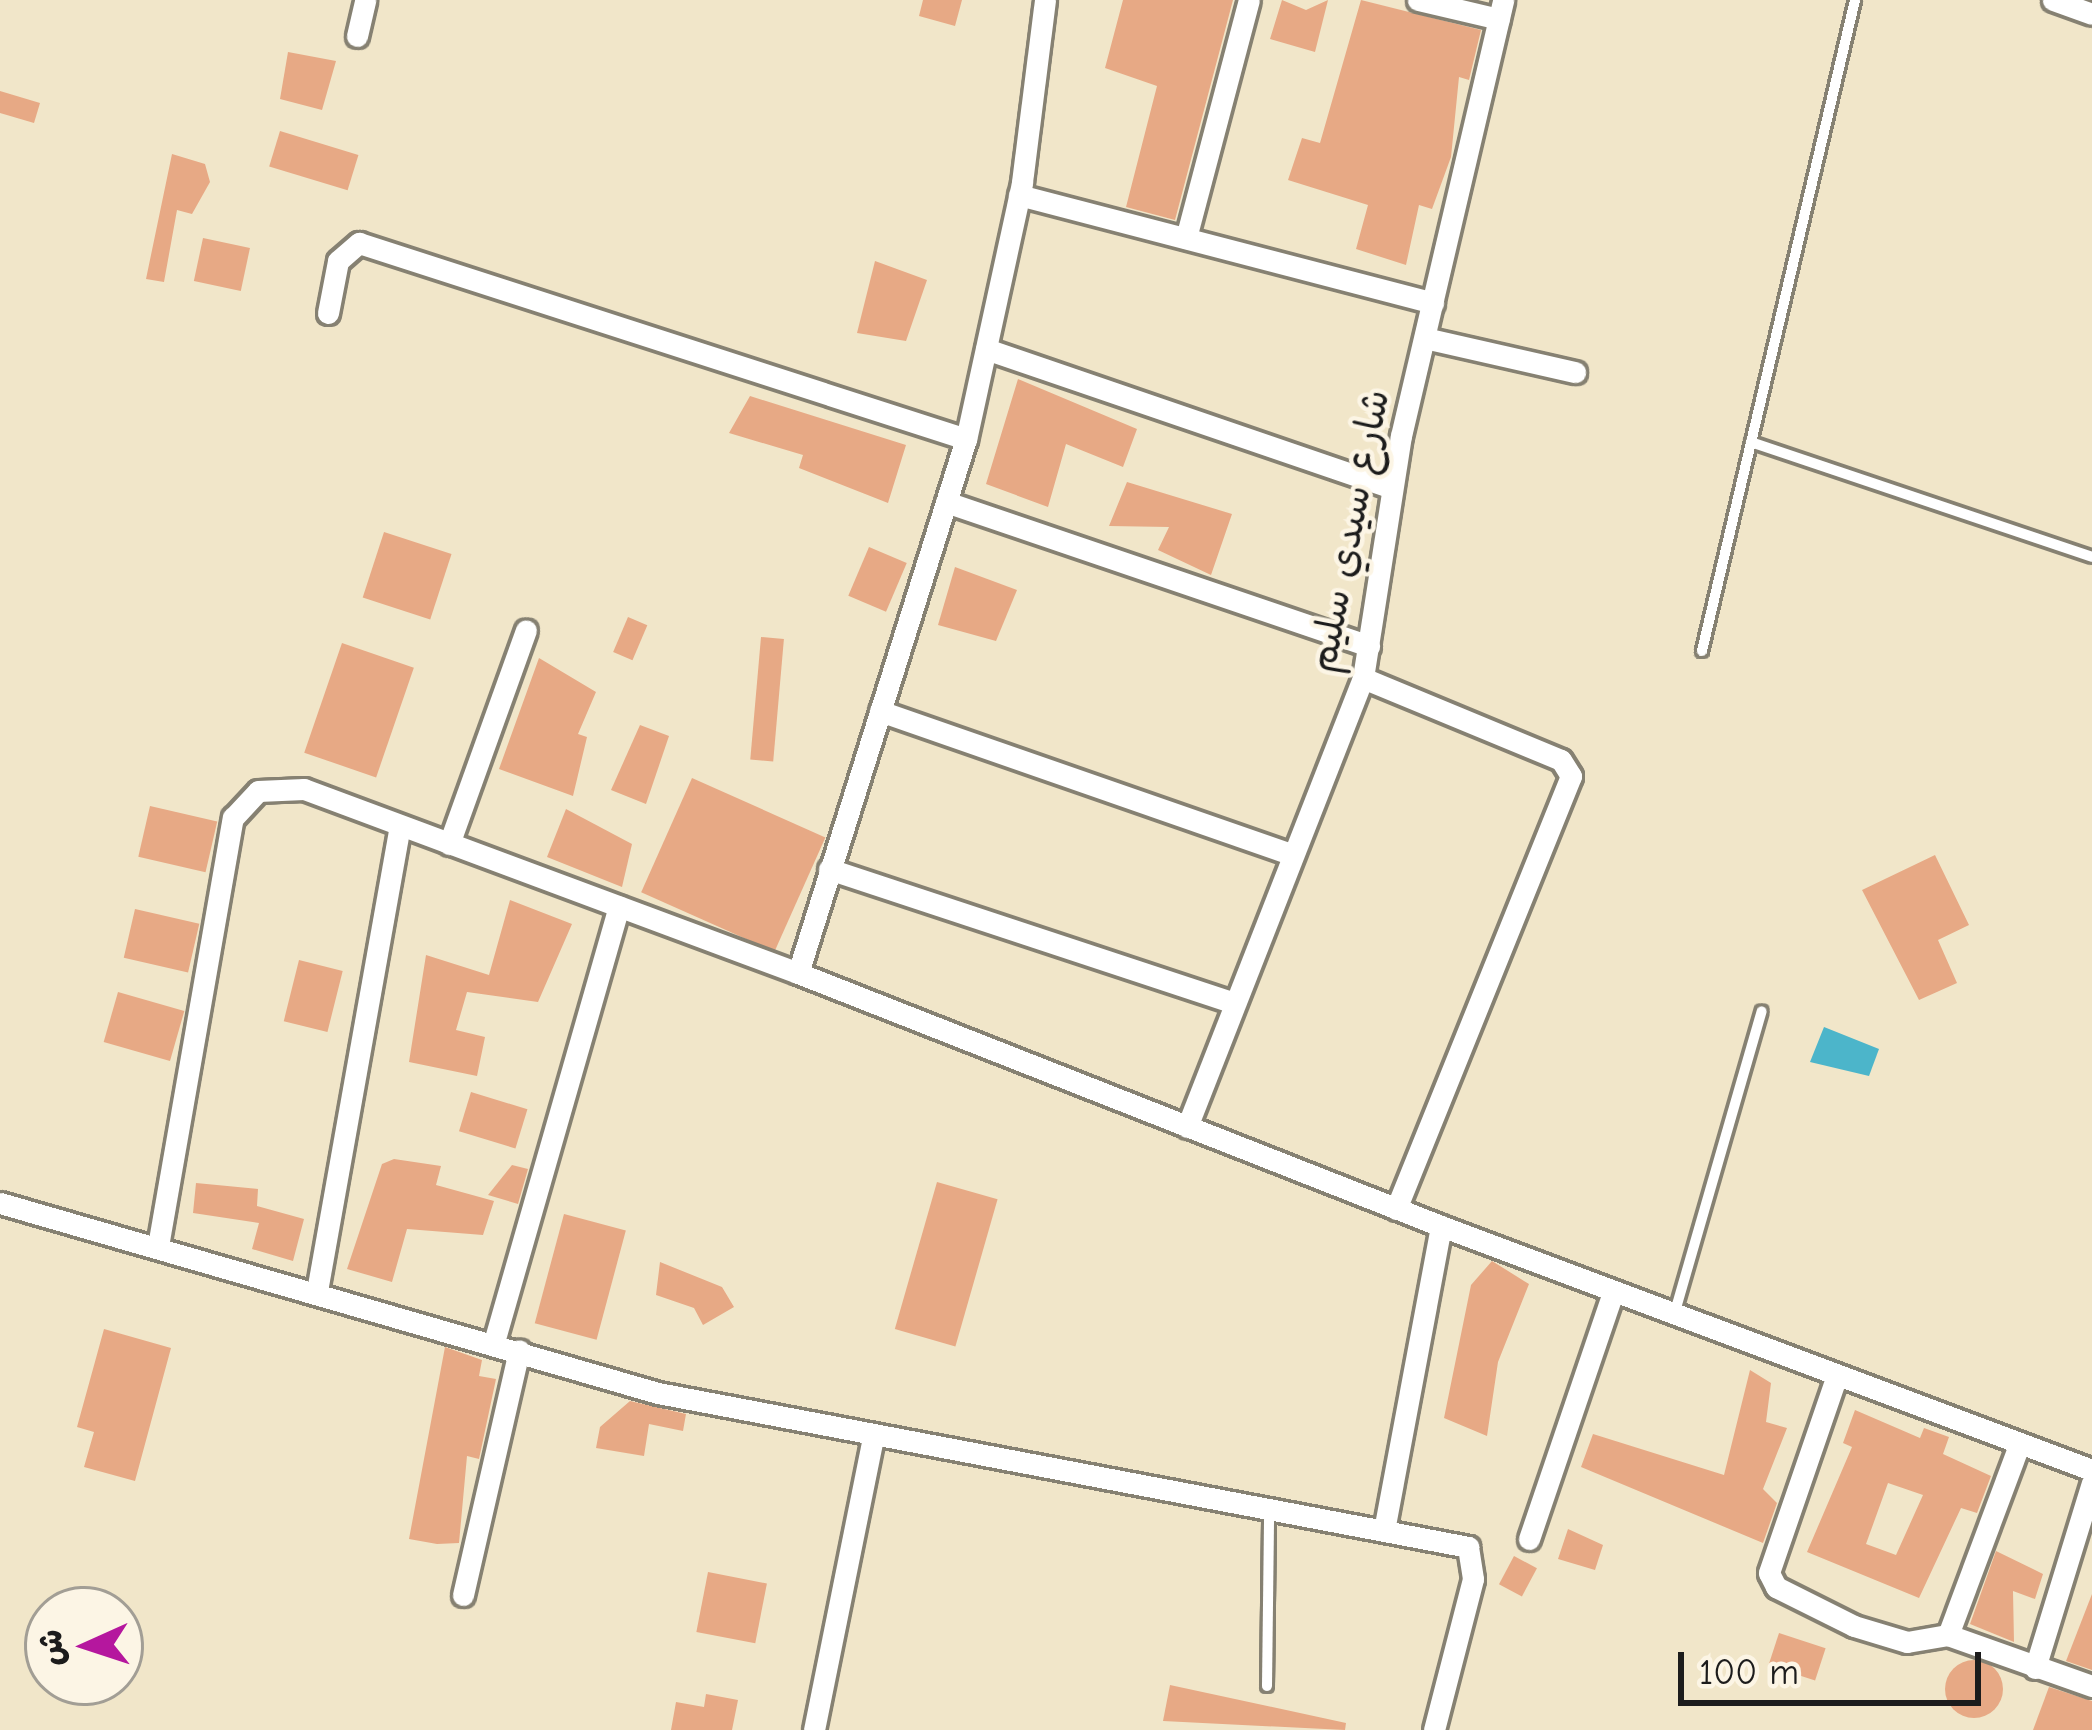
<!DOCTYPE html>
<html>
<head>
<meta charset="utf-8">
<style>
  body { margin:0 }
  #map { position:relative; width:2092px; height:1730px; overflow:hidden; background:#f1e6c9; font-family:"Comic Neue","Playpen Sans Arabic",sans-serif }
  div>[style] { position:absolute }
  .water>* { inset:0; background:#4cb5ca }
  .building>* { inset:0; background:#e7a985; transform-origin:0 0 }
  .round { border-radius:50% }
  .roads { filter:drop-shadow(3px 0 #868172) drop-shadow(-3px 0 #868172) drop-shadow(0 3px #868172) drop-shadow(0 -3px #868172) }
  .service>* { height:10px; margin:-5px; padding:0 5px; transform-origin:5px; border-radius:5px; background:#fff }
  .minor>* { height:21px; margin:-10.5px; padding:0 10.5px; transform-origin:10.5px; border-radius:10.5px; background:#fff }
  span { translate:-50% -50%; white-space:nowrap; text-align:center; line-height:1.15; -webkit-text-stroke:9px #fcf5e5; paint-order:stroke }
  .street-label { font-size:39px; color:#1c1c1c }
  .north { position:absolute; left:24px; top:1586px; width:120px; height:120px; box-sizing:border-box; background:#fcf5e5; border:3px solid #a29e95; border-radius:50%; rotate:267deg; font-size:33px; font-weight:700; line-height:48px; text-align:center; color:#1c1c1c }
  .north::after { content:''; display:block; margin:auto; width:42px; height:54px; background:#b5179e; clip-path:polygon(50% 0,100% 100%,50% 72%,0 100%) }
  .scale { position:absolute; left:1678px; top:1652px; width:303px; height:54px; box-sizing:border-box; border:6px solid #1c1c1c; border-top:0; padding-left:15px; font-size:36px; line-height:42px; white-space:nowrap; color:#1c1c1c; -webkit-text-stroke:9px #fcf5e5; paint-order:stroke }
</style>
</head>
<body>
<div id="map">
  <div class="water">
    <i style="clip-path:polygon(1824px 1027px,1879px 1049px,1869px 1076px,1810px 1062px)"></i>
  </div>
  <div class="building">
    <i style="clip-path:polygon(923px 0,962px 0,955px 26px,919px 16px)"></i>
    <i style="clip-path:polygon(1123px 0,1233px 0,1175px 220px,1126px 207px,1157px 86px,1105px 68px)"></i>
    <i style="clip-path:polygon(1282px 0,1306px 10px,1328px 0,1315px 52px,1270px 39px)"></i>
    <i style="clip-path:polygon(1361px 0,1481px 30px,1469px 80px,1459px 77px,1451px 157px,1432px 209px,1419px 205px,1406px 265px,1356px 249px,1368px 205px,1288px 180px,1302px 138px,1320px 143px)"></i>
    <i style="clip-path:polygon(288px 52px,336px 61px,322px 110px,280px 99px)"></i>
    <i style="clip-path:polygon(0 91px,40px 103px,34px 123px,0 113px)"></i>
    <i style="left:280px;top:131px;width:82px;height:37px;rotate:17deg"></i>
    <i style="clip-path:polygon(172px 154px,205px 164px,210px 182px,192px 214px,177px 210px,164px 282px,146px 279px)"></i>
    <i style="left:203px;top:238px;width:48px;height:44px;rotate:12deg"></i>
    <i style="clip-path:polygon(875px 261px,927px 280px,906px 341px,857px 333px)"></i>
    <i style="clip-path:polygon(1018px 379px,1137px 429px,1123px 467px,1066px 444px,1048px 507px,986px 484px)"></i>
    <i style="clip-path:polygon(750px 396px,906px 445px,888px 503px,799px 468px,803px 455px,729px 433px)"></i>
    <i style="clip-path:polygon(1127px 482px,1232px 514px,1211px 575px,1158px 550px,1169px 527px,1109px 526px)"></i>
    <i style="left:384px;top:532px;width:71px;height:69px;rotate:18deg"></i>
    <i style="left:869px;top:547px;width:41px;height:53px;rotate:23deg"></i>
    <i style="clip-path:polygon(955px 567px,1017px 590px,996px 641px,938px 625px)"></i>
    <i style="left:628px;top:617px;width:21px;height:38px;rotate:23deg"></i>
    <i style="left:761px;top:637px;width:23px;height:123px;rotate:5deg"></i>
    <i style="left:342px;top:643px;width:76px;height:116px;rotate:19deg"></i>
    <i style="clip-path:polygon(539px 658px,596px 692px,578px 734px,587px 737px,573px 796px,499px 769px)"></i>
    <i style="clip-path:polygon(640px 725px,669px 736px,646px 804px,611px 790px)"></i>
    <i style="left:692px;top:778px;width:146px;height:125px;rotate:24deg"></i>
    <i style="left:150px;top:806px;width:69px;height:52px;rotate:13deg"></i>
    <i style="clip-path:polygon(566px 809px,632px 844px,622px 887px,547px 857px)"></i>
    <i style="clip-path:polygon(1935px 855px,1969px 925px,1938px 940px,1957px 983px,1919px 1000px,1862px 890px)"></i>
    <i style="clip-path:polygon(510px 900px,572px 924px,538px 1002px,467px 992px,456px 1030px,485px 1037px,477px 1076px,409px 1062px,426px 955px,489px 975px)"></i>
    <i style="left:135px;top:909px;width:66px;height:50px;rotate:13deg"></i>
    <i style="left:299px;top:960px;width:45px;height:63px;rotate:14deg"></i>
    <i style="left:118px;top:992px;width:69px;height:52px;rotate:16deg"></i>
    <i style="left:471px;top:1092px;width:59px;height:41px;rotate:17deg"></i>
    <i style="clip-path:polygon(394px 1159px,441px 1166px,436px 1185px,494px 1201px,483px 1235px,407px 1229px,392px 1282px,347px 1269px,382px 1164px)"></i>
    <i style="clip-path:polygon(512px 1165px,528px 1169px,518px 1204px,488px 1195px)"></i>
    <i style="left:937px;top:1182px;width:63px;height:153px;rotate:16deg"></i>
    <i style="clip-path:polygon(196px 1183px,258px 1189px,257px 1206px,304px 1219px,293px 1261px,252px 1249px,259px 1223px,193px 1213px)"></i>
    <i style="left:564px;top:1214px;width:64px;height:113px;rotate:15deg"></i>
    <i style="clip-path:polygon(1492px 1261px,1529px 1284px,1498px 1362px,1487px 1436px,1444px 1418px,1471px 1285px)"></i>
    <i style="clip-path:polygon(660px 1262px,722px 1287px,734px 1307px,703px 1325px,694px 1308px,656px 1295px)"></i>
    <i style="clip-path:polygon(104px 1329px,171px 1348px,135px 1481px,84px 1467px,94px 1432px,77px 1427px)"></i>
    <i style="clip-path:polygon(445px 1347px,482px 1360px,479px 1376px,496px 1379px,479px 1459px,467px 1456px,459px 1543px,437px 1544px,409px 1539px)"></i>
    <i style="clip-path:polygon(1750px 1370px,1771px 1383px,1766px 1422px,1787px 1428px,1763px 1489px,1777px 1503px,1763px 1543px,1581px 1467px,1593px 1434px,1724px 1475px)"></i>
    <i style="clip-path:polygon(630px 1401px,686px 1414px,683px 1431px,649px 1424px,644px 1456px,596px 1448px,600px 1427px)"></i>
    <i style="clip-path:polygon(evenodd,1855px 1410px,1920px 1438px,1924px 1428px,1949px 1437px,1943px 1454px,1991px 1476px,1977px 1513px,1961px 1508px,1919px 1598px,1807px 1552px,1852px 1447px,1843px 1443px,1855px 1410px,1888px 1483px,1923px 1495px,1896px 1555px,1866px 1544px,1888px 1483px)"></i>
    <i style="clip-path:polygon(1568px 1529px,1603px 1545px,1595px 1570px,1558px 1559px)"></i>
    <i style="clip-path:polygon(1996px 1551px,2043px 1574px,2035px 1599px,2013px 1591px,2014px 1642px,1970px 1624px)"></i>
    <i style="left:1514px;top:1556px;width:26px;height:32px;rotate:28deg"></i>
    <i style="left:708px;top:1572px;width:60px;height:61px;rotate:11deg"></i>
    <i style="clip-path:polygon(2092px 1594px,2092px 1670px,2066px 1661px)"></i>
    <i style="left:1779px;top:1633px;width:49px;height:34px;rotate:18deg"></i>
    <i class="round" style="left:1945px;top:1660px;width:58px;height:58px"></i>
    <i style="clip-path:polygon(1170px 1685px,1346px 1723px,1345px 1730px,1163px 1721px)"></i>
    <i style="clip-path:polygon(2049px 1687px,2092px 1701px,2092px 1730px,2033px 1730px)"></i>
    <i style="clip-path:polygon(706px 1694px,738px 1700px,732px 1730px,671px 1730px,676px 1702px,704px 1707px)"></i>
  </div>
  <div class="roads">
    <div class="service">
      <i style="left:1751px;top:442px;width:360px;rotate:18.6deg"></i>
      <i style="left:1702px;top:651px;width:669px;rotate:-76.77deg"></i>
      <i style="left:1674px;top:1315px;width:316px;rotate:-73.9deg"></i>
      <i style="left:1267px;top:1686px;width:176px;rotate:-89.3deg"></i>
    </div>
    <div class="minor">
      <i style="left:1045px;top:0;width:184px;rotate:97.2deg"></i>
      <i style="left:1022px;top:183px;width:262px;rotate:102.3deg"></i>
      <i style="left:966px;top:439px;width:560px;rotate:107.46deg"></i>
      <i style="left:798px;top:973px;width:691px;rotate:21.48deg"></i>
      <i style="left:1441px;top:1226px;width:304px;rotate:100.6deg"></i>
      <i style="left:1418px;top:0;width:83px;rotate:13.2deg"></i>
      <i style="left:2053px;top:0;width:41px;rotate:19.7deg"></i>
      <i style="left:357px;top:36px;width:37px;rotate:-77deg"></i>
      <i style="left:1019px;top:195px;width:428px;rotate:14.6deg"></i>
      <i style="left:1186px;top:238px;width:246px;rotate:-75.2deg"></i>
      <i style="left:328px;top:313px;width:53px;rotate:-79.1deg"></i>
      <i style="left:338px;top:261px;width:28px;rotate:-41deg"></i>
      <i style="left:359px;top:243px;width:638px;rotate:17.9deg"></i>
      <i style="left:1425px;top:338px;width:154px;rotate:12.8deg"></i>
      <i style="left:986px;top:349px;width:428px;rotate:18.9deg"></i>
      <i style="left:946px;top:502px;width:447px;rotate:18.8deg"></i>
      <i style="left:1363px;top:678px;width:214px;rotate:22.5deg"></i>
      <i style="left:1561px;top:760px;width:19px;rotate:58deg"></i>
      <i style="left:1571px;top:776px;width:467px;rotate:112deg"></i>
      <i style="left:880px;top:711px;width:435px;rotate:19.2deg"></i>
      <i style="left:449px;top:844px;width:227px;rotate:-70.2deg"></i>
      <i style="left:829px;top:869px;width:426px;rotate:18.3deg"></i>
      <i style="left:1187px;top:1127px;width:482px;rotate:-68.6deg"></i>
      <i style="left:1363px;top:678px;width:245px;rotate:-81.1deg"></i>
      <i style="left:1401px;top:436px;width:448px;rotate:-76.8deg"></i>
      <i style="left:0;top:1203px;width:685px;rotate:16.11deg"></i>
      <i style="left:658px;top:1393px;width:825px;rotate:10.76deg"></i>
      <i style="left:1468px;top:1547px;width:32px;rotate:81deg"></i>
      <i style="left:1473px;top:1579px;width:156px;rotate:104.5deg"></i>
      <i style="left:1441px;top:1226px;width:695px;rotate:20.55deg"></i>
      <i style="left:158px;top:1246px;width:435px;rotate:-80.1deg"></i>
      <i style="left:233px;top:818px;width:37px;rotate:-47deg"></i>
      <i style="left:258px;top:791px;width:46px;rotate:-2.5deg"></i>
      <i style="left:304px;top:789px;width:527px;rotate:20.43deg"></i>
      <i style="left:317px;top:1291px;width:472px;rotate:-79.9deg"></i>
      <i style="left:494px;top:1342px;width:453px;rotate:-74deg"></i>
      <i style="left:1836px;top:1378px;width:206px;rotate:109deg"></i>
      <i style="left:1769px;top:1573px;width:16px;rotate:63deg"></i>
      <i style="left:1776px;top:1587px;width:87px;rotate:26.6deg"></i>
      <i style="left:1854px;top:1626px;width:55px;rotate:16.8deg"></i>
      <i style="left:1907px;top:1642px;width:42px;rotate:-9.7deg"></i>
      <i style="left:1948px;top:1635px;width:203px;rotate:-69.5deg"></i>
      <i style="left:1529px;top:1539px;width:258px;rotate:-71.2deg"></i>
      <i style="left:463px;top:1595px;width:251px;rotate:-77.1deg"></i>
      <i style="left:1948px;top:1635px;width:153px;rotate:19.5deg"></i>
      <i style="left:2035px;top:1668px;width:194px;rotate:-72.9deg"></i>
      <i style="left:814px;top:1730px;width:298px;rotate:-78.6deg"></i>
    </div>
  </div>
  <div class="street-label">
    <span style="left:1350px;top:531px;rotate:-79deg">شارع سيدي سليم</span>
  </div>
  <div class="north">ش</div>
  <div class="scale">100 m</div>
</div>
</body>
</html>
